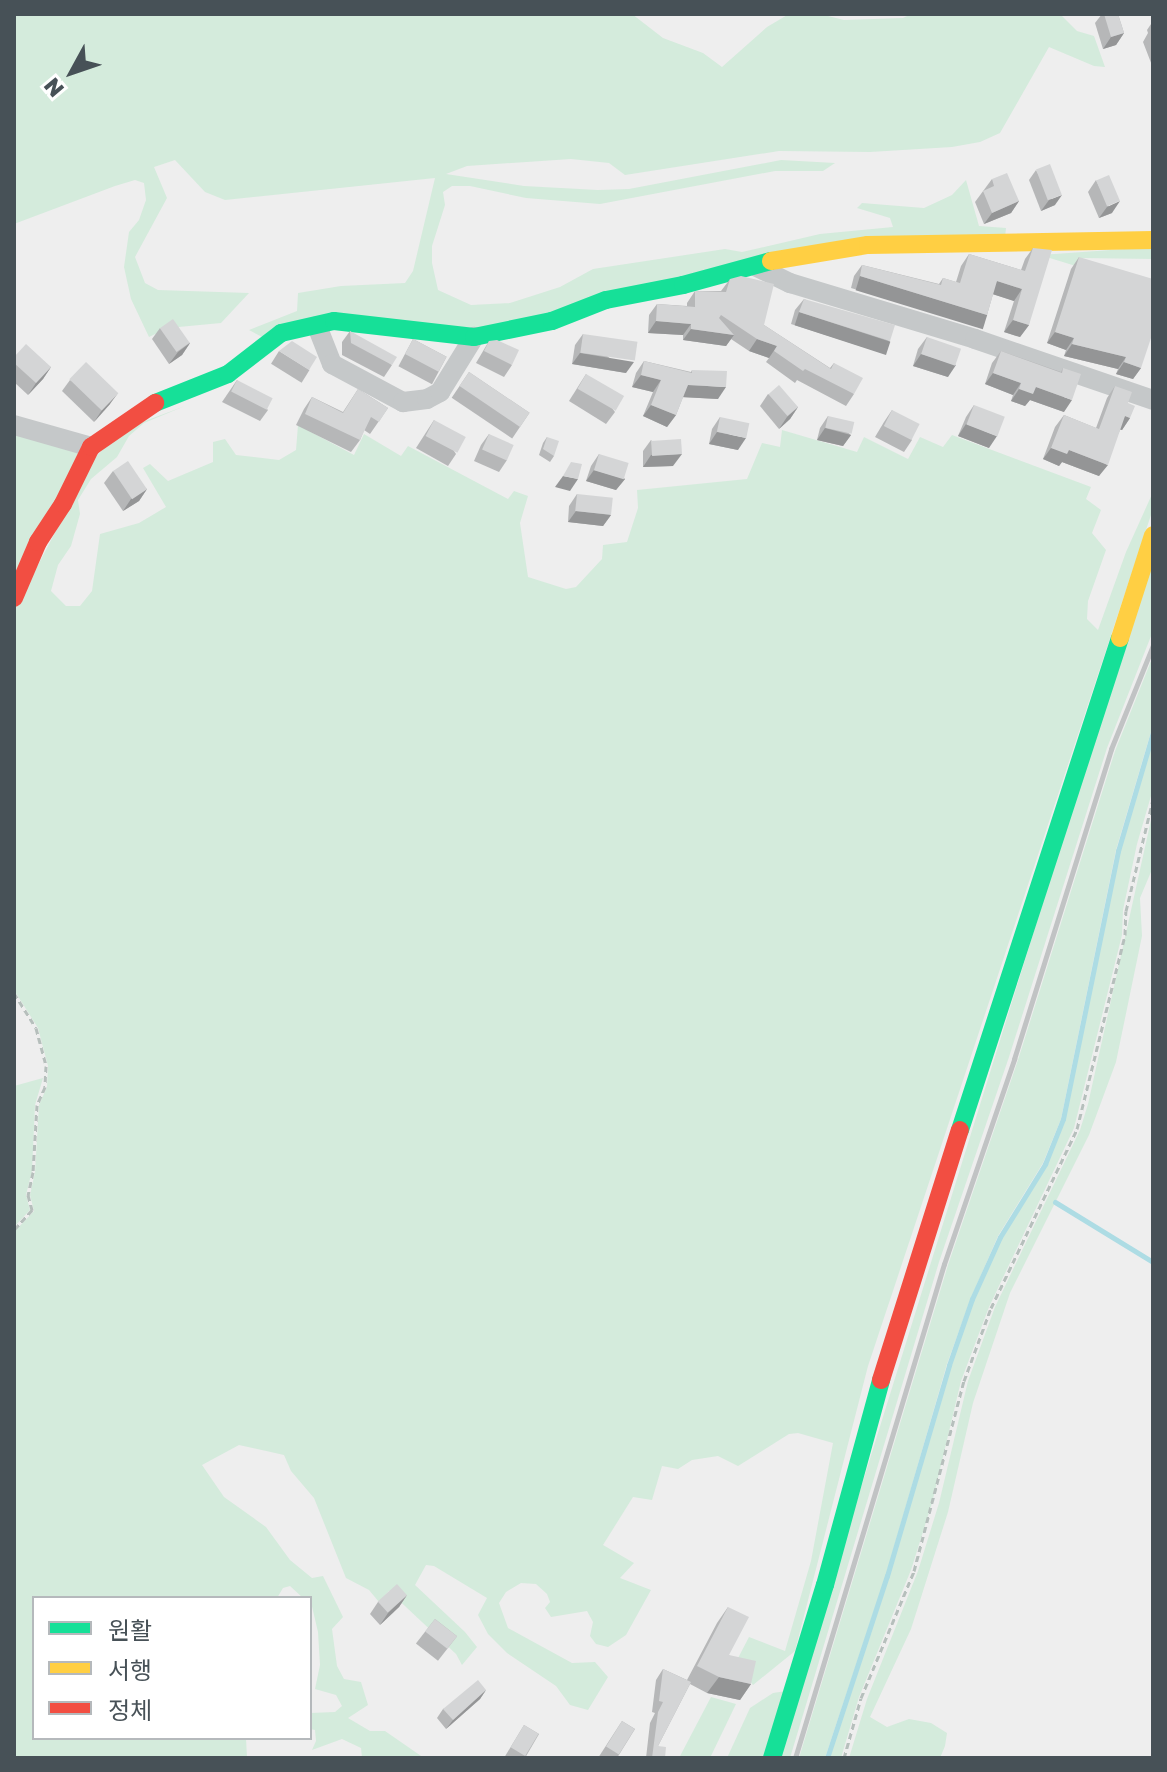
<!DOCTYPE html>
<html>
<head>
<meta charset="utf-8">
<style>
  body { margin:0 }
  #map { position:relative; width:1167px; height:1772px; overflow:hidden; background:#eee; font-family:"Golos Text","Noto Sans KR",sans-serif }
  div>[style] { position:absolute }
  .green>* { inset:0; background:#d4ebdc }
  .stream>* { height:5px; margin:-2.5px; padding:0 2.5px; transform-origin:2.5px; border-radius:2.5px; background:#addce4 }
  .path>* { height:3px; margin-top:-1.5px; transform-origin:0; background:repeating-linear-gradient(90deg,#b6bfbc 0 6px,transparent 0 10px) }
  .street>* { height:20px; margin:-10px; padding:0 10px; transform-origin:10px; border-radius:10px; background:#c5c8c9 }
  .fast>* { height:18px; margin:-9px; padding:0 9px; transform-origin:9px; border-radius:9px; background:#16e098 }
  .slow>* { height:18px; margin:-9px; padding:0 9px; transform-origin:9px; border-radius:9px; background:#ffcf43 }
  .jam>* { height:18px; margin:-9px; padding:0 9px; transform-origin:9px; border-radius:9px; background:#f24e42 }
  .rail>* { height:5px; margin:-2.5px; padding:0 2.5px; transform-origin:2.5px; border-radius:2.5px; background:#c1c3c4 }
  .wall>* { inset:0; background:#b6b7b8; transform-origin:0 0 }
  .shaded-wall>* { inset:0; background:#949596; transform-origin:0 0 }
  .building>* { inset:0; background:#d4d5d6; transform-origin:0 0 }
  span { translate:-50% -50%; white-space:nowrap; text-align:center; line-height:1.15; -webkit-text-stroke:6px #fff; paint-order:stroke }
  .frame { position:absolute; inset:0; border:16px solid #475157; pointer-events:none }
  .legend { position:absolute; left:32px; top:1596px; width:280px; height:144px; box-sizing:border-box; background:#fff; border:2px solid #b5b9bc; margin:0; padding:10px 14px; list-style:none; font-size:24px; color:#475157 }
  .legend li { display:flex; align-items:center; gap:16px; height:40px }
  .legend b { width:40px; border:2px solid #b5b9bc }
  .north { position:absolute; left:32px; top:32px; width:80px; height:80px; -webkit-text-stroke:6px #fff; paint-order:stroke; rotate:230deg; font-size:22px; font-weight:700; line-height:32px; text-align:center; color:#475157 }
  .north::after { content:''; display:block; margin:auto; width:28px; height:36px; background:#475157; clip-path:polygon(50% 0,100% 100%,50% 72%,0 100%) }
</style>
</head>
<body>
<div id="map">
  <div class="green">
    <i style="clip-path:polygon(14px 14px,632px 14px,663px 38px,703px 53px,722px 67px,767px 27px,789px 14px,820px 14px,844px 20px,903px 18px,911px 14px,1060px 14px,1077px 31px,1094px 36px,1105px 67px,1094px 66px,1049px 47px,1000px 133px,980px 142px,952px 147px,870px 152px,779px 151px,625px 175px,609px 163px,571px 159px,467px 166px,446px 174px,524px 186px,598px 190px,629px 189px,781px 160px,835px 163px,823px 171px,775px 171px,600px 204px,526px 198px,470px 186px,452px 186px,443px 192px,445px 205px,432px 246px,432px 263px,438px 290px,471px 305px,510px 303px,560px 287px,593px 269px,725px 249px,742px 252px,820px 234px,893px 227px,890px 218px,857px 208px,862px 203px,924px 208px,952px 195px,966px 180px,979px 226px,1006px 228px,1005px 237px,898px 243px,496px 330px,382px 321px,266px 339px,249px 330px,297px 311px,298px 293px,341px 286px,405px 283px,413px 271px,435px 178px,225px 200px,205px 192px,175px 160px,154px 167px,167px 198px,135px 257px,145px 283px,158px 290px,249px 293px,221px 323px,168px 328px,149px 337px,131px 299px,124px 267px,129px 232px,139px 220px,146px 200px,144px 183px,135px 180px,115px 186px,14px 224px)"></i>
    <i style="clip-path:polygon(1153px 247px,1153px 259px,1081px 258px,1079px 267px,1040px 255px)"></i>
    <i style="clip-path:polygon(185px 406px,144px 423px,129px 436px,117px 457px,91px 479px,78px 500px,80px 514px,71px 546px,58px 565px,51px 591px,66px 606px,80px 606px,92px 591px,100px 534px,139px 523px,166px 507px,143px 468px,150px 464px,168px 481px,213px 462px,213px 442px,225px 439px,236px 455px,279px 460px,296px 450px,298px 425px,354px 455px,364px 434px,401px 456px,408px 446px,508px 499px,514px 491px,528px 496px,520px 523px,528px 577px,566px 589px,576px 587px,602px 559px,603px 545px,627px 542px,638px 508px,637px 490px,747px 479px,762px 443px,780px 447px,782px 430px,857px 452px,864px 437px,908px 459px,920px 437px,943px 447px,952px 435px,1091px 487px,1086px 499px,1101px 510px,1092px 533px,1106px 550px,1088px 601px,1087px 619px,1098px 630px,1126px 552px,1153px 492px,1153px 509px,868px 1366px,795px 1651px,753px 1685px,736px 1662px,749px 1637px,785px 1651px,811px 1561px,833px 1443px,798px 1433px,789px 1434px,738px 1466px,718px 1456px,692px 1460px,678px 1469px,662px 1466px,652px 1500px,633px 1497px,603px 1545px,634px 1563px,620px 1578px,651px 1590px,626px 1635px,608px 1647px,596px 1644px,590px 1636px,593px 1622px,587px 1611px,551px 1617px,545px 1608px,550px 1602px,547px 1594px,536px 1584px,521px 1583px,506px 1592px,499px 1603px,508px 1628px,572px 1663px,595px 1662px,608px 1677px,588px 1710px,570px 1705px,556px 1686px,507px 1653px,488px 1634px,478px 1615px,487px 1598px,434px 1566px,426px 1565px,415px 1585px,465px 1632px,477px 1647px,462px 1665px,456px 1654px,389px 1591px,379px 1602px,369px 1590px,346px 1578px,314px 1498px,291px 1471px,284px 1455px,239px 1445px,202px 1465px,224px 1497px,266px 1527px,290px 1560px,312px 1578px,323px 1576px,343px 1617px,332px 1629px,337px 1666px,344px 1679px,361px 1682px,368px 1705px,348px 1718px,370px 1731px,385px 1731px,424px 1758px,362px 1758px,361px 1748px,342px 1739px,312px 1750px,316px 1741px,315px 1730px,310px 1729px,310px 1713px,335px 1712px,342px 1706px,336px 1695px,315px 1689px,320px 1665px,318px 1632px,310px 1598px,303px 1598px,290px 1586px,283px 1588px,277px 1598px,34px 1598px,34px 1738px,246px 1738px,247px 1758px,14px 1758px,14px 1232px,34px 1211px,30px 1195px,35px 1172px,39px 1105px,47px 1087px,48px 1066px,38px 1028px,14px 990px,14px 611px,93px 460px,121px 430px)"></i>
    <i style="clip-path:polygon(14px 433px,83px 454px,14px 587px)"></i>
    <i style="clip-path:polygon(1153px 548px,1153px 631px,1107px 748px,1009px 1057px,939px 1262px,790px 1758px,777px 1758px)"></i>
    <i style="clip-path:polygon(1153px 656px,1153px 725px,1116px 850px,1061px 1119px,1043px 1163px,998px 1236px,971px 1298px,947px 1364px,886px 1575px,825px 1758px,799px 1758px,948px 1265px,1018px 1060px,1115px 751px)"></i>
    <i style="clip-path:polygon(1153px 737px,1153px 789px,1137px 844px,1123px 910px,1122px 935px,1074px 1128px,989px 1307px,961px 1381px,932px 1503px,911px 1570px,859px 1697px,841px 1758px,829px 1758px,889px 1576px,950px 1365px,974px 1300px,1001px 1238px,1047px 1164px,1065px 1120px,1120px 851px)"></i>
    <i style="clip-path:polygon(1153px 811px,1153px 867px,1140px 898px,1142px 936px,1116px 1062px,1089px 1135px,1010px 1293px,973px 1403px,948px 1512px,911px 1629px,870px 1717px,887px 1727px,909px 1719px,931px 1723px,947px 1733px,945px 1746px,940px 1758px,849px 1758px,867px 1699px,918px 1571px,939px 1503px,968px 1381px,995px 1307px,1080px 1130px,1088px 1104px)"></i>
    <i style="clip-path:polygon(43px 1078px,35px 1105px,32px 1171px,26px 1195px,30px 1210px,14px 1227px,14px 1086px)"></i>
    <i style="clip-path:polygon(786px 1691px,764px 1758px,727px 1758px,750px 1708px,773px 1693px)"></i>
    <i style="clip-path:polygon(711px 1697px,736px 1704px,710px 1758px,679px 1758px)"></i>
  </div>
  <div class="stream">
    <i style="left:1055px;top:1202px;width:115px;rotate:31.5deg"></i>
    <i style="left:827px;top:1758px;width:192px;rotate:-71.8deg"></i>
    <i style="left:887px;top:1576px;width:220px;rotate:-73.6deg"></i>
    <i style="left:949px;top:1365px;width:70px;rotate:-70.8deg"></i>
    <i style="left:972px;top:1299px;width:68px;rotate:-65.7deg"></i>
    <i style="left:1000px;top:1237px;width:86px;rotate:-58.3deg"></i>
    <i style="left:1045px;top:1164px;width:48px;rotate:-68.2deg"></i>
    <i style="left:1063px;top:1119px;width:274px;rotate:-78.4deg"></i>
    <i style="left:1118px;top:851px;width:124px;rotate:-73.6deg"></i>
  </div>
  <div class="path">
    <i style="left:14px;top:993px;width:41px;rotate:57.8deg"></i>
    <i style="left:36px;top:1028px;width:39px;rotate:75deg"></i>
    <i style="left:46px;top:1066px;width:21px;rotate:93deg"></i>
    <i style="left:45px;top:1087px;width:20px;rotate:114deg"></i>
    <i style="left:37px;top:1105px;width:67px;rotate:93.4deg"></i>
    <i style="left:33px;top:1172px;width:24px;rotate:102deg"></i>
    <i style="left:28px;top:1195px;width:16px;rotate:75deg"></i>
    <i style="left:32px;top:1210px;width:27px;rotate:132deg"></i>
    <i style="left:844px;top:1758px;width:62px;rotate:-74.2deg"></i>
    <i style="left:861px;top:1698px;width:138px;rotate:-67.3deg"></i>
    <i style="left:914px;top:1571px;width:196px;rotate:-75.3deg"></i>
    <i style="left:964px;top:1381px;width:78px;rotate:-69.7deg"></i>
    <i style="left:991px;top:1308px;width:199px;rotate:-64.3deg"></i>
    <i style="left:1077px;top:1129px;width:200px;rotate:-76.1deg"></i>
    <i style="left:1125px;top:935px;width:24px;rotate:-88deg"></i>
    <i style="left:1126px;top:911px;width:115px;rotate:-76.4deg"></i>
  </div>
  <div class="street">
    <i style="left:757px;top:267px;width:37px;rotate:26deg"></i>
    <i style="left:790px;top:283px;width:193px;rotate:16.8deg"></i>
    <i style="left:975px;top:339px;width:188px;rotate:18.9deg"></i>
    <i style="left:317px;top:326px;width:41px;rotate:68.5deg"></i>
    <i style="left:332px;top:364px;width:81px;rotate:28.2deg"></i>
    <i style="left:403px;top:402px;width:24px;rotate:-7deg"></i>
    <i style="left:427px;top:399px;width:15px;rotate:-28deg"></i>
    <i style="left:440px;top:392px;width:65px;rotate:-58.3deg"></i>
    <i style="left:14px;top:425px;width:80px;rotate:15.9deg"></i>
  </div>
  <div class="fast">
    <i style="left:155px;top:403px;width:79px;rotate:-21.7deg"></i>
    <i style="left:228px;top:374px;width:67px;rotate:-37.7deg"></i>
    <i style="left:281px;top:333px;width:54px;rotate:-12.8deg"></i>
    <i style="left:334px;top:321px;width:141px;rotate:6.5deg"></i>
    <i style="left:474px;top:337px;width:80px;rotate:-11.6deg"></i>
    <i style="left:552px;top:321px;width:58px;rotate:-21.3deg"></i>
    <i style="left:606px;top:300px;width:78px;rotate:-11deg"></i>
    <i style="left:683px;top:285px;width:91px;rotate:-15.3deg"></i>
    <i style="left:960px;top:1130px;width:517px;rotate:-71.99deg"></i>
    <i style="left:772px;top:1758px;width:181px;rotate:-73deg"></i>
    <i style="left:825px;top:1585px;width:213px;rotate:-74.7deg"></i>
  </div>
  <div class="slow">
    <i style="left:771px;top:261px;width:98px;rotate:-9.4deg"></i>
    <i style="left:868px;top:245px;width:285px;rotate:-1deg"></i>
    <i style="left:1120px;top:638px;width:108px;rotate:-72.2deg"></i>
  </div>
  <div class="jam">
    <i style="left:14px;top:598px;width:61px;rotate:-66.8deg"></i>
    <i style="left:38px;top:542px;width:45px;rotate:-56.7deg"></i>
    <i style="left:63px;top:504px;width:64px;rotate:-63.8deg"></i>
    <i style="left:91px;top:447px;width:78px;rotate:-34.5deg"></i>
    <i style="left:881px;top:1380px;width:262px;rotate:-72.5deg"></i>
  </div>
  <div class="rail">
    <i style="left:795px;top:1758px;width:516px;rotate:-73.22deg"></i>
    <i style="left:944px;top:1264px;width:217px;rotate:-71.1deg"></i>
    <i style="left:1014px;top:1059px;width:325px;rotate:-72.6deg"></i>
    <i style="left:1111px;top:749px;width:112px;rotate:-68deg"></i>
  </div>
  <div class="wall">
    <i style="clip-path:polygon(1102px 14px,1118px 14px,1124px 33px,1116px 45px,1103px 49px,1095px 23px)"></i>
    <i style="clip-path:polygon(1153px 21px,1153px 68px,1143px 42px,1148px 33px,1147px 30px)"></i>
    <i style="clip-path:polygon(1036px 170px,1055px 205px,1041px 211px,1029px 180px)"></i>
    <i style="clip-path:polygon(992px 179px,1019px 201px,1011px 213px,984px 224px,975px 202px)"></i>
    <i style="clip-path:polygon(1096px 180px,1112px 213px,1099px 218px,1088px 192px)"></i>
    <i style="clip-path:polygon(1033px 248px,1029px 325px,1020px 337px,1004px 332px,1014px 301px,993px 294px,987px 315px,978px 326px,851px 288px,854px 276px,862px 265px,939px 284px,943px 278px,956px 282px,961px 266px,969px 254px,1021px 270px,1025px 259px)"></i>
    <i style="clip-path:polygon(1079px 257px,1141px 368px,1133px 379px,1116px 374px,1118px 369px,1064px 356px,1066px 350px,1047px 343px,1071px 269px)"></i>
    <i style="clip-path:polygon(730px 279px,764px 325px,830px 368px,834px 363px,854px 394px,846px 406px,797px 380px,795px 383px,766px 362px,769px 358px,749px 351px,731px 339px,726px 346px,683px 340px,683px 335px,648px 333px,649px 315px,657px 304px,687px 306px,687px 303px,695px 291px,721px 291px)"></i>
    <i style="clip-path:polygon(804px 299px,890px 341px,882px 353px,791px 324px,795px 310px)"></i>
    <i style="clip-path:polygon(160px 328px,190px 343px,182px 355px,169px 364px,152px 339px)"></i>
    <i style="clip-path:polygon(350px 331px,392px 365px,384px 377px,342px 355px,342px 342px)"></i>
    <i style="clip-path:polygon(583px 334px,626px 373px,572px 364px,575px 345px)"></i>
    <i style="clip-path:polygon(927px 337px,948px 377px,913px 366px,918px 349px)"></i>
    <i style="left:413px;top:339px;width:38px;height:31px;rotate:28deg"></i>
    <i style="clip-path:polygon(489px 341px,512px 365px,504px 377px,476px 363px)"></i>
    <i style="left:279px;top:351px;width:36px;height:15px;rotate:32deg"></i>
    <i style="clip-path:polygon(1001px 351px,1061px 372px,1063px 368px,1064px 412px,1030px 400px,1025px 406px,1011px 401px,1013px 395px,985px 384px,992px 363px)"></i>
    <i style="clip-path:polygon(14px 357px,51px 367px,43px 379px,28px 395px,14px 382px)"></i>
    <i style="clip-path:polygon(644px 361px,691px 372px,692px 370px,718px 399px,683px 397px,676px 415px,667px 427px,643px 416px,653px 392px,632px 387px,636px 373px)"></i>
    <i style="left:469px;top:372px;width:73px;height:31px;rotate:34deg"></i>
    <i style="clip-path:polygon(586px 374px,615px 412px,606px 424px,569px 401px)"></i>
    <i style="clip-path:polygon(70px 380px,110px 404px,94px 422px,62px 391px)"></i>
    <i style="clip-path:polygon(237px 380px,268px 410px,260px 421px,222px 402px)"></i>
    <i style="clip-path:polygon(1115px 386px,1128px 403px,1130px 418px,1122px 430px,1120px 430px,1099px 476px,1062px 462px,1059px 466px,1043px 459px,1055px 427px,1064px 415px,1096px 428px,1107px 398px)"></i>
    <i style="clip-path:polygon(358px 389px,388px 408px,370px 434px,364px 430px,360px 440px,351px 452px,296px 425px,304px 409px,312px 397px,343px 412px)"></i>
    <i style="clip-path:polygon(768px 394px,798px 407px,790px 419px,779px 429px,760px 406px)"></i>
    <i style="clip-path:polygon(974px 405px,989px 448px,958px 436px,966px 417px)"></i>
    <i style="clip-path:polygon(892px 410px,912px 440px,904px 452px,875px 437px,884px 422px)"></i>
    <i style="clip-path:polygon(828px 416px,851px 435px,843px 446px,817px 440px,820px 428px)"></i>
    <i style="clip-path:polygon(720px 417px,738px 450px,709px 444px,712px 429px)"></i>
    <i style="clip-path:polygon(434px 420px,456px 454px,448px 466px,416px 448px)"></i>
    <i style="clip-path:polygon(489px 434px,507px 460px,499px 472px,474px 461px,481px 445px)"></i>
    <i style="clip-path:polygon(547px 437px,554px 456px,550px 462px,539px 455px,543px 443px)"></i>
    <i style="clip-path:polygon(651px 440px,673px 466px,643px 467px,643px 451px)"></i>
    <i style="clip-path:polygon(599px 454px,625px 479px,616px 490px,586px 481px,591px 466px)"></i>
    <i style="clip-path:polygon(113px 471px,147px 489px,139px 501px,123px 511px,104px 483px)"></i>
    <i style="clip-path:polygon(577px 494px,611px 515px,603px 526px,568px 522px,569px 506px)"></i>
    <i style="clip-path:polygon(407px 1595px,399px 1607px,380px 1625px,370px 1614px,378px 1602px)"></i>
    <i style="clip-path:polygon(728px 1607px,729px 1655px,751px 1684px,740px 1700px,707px 1693px,690px 1684px,658px 1746px,665px 1758px,646px 1758px,650px 1723px,655px 1713px,652px 1712px,656px 1680px,663px 1669px,687px 1680px,717px 1623px)"></i>
    <i style="left:435px;top:1619px;width:28px;height:31px;rotate:38deg"></i>
    <i style="clip-path:polygon(486px 1690px,480px 1699px,446px 1729px,437px 1718px,443px 1709px)"></i>
    <i style="clip-path:polygon(622px 1721px,635px 1729px,617px 1758px,598px 1758px)"></i>
    <i style="clip-path:polygon(524px 1725px,539px 1734px,525px 1758px,504px 1758px)"></i>
  </div>
  <div class="shaded-wall">
    <i style="clip-path:polygon(1124px 33px,1116px 45px,1103px 49px,1111px 37px)"></i>
    <i style="clip-path:polygon(1062px 195px,1055px 205px,1041px 211px,1049px 200px)"></i>
    <i style="clip-path:polygon(1019px 201px,1011px 213px,984px 224px,992px 213px)"></i>
    <i style="clip-path:polygon(1120px 201px,1112px 213px,1099px 218px,1107px 207px)"></i>
    <i style="left:860px;top:276px;width:133px;height:15px;rotate:17deg"></i>
    <i style="clip-path:polygon(997px 281px,1022px 289px,1014px 301px,989px 293px)"></i>
    <i style="left:799px;top:312px;width:96px;height:14px;rotate:18deg"></i>
    <i style="clip-path:polygon(1013px 320px,1029px 325px,1020px 337px,1004px 332px)"></i>
    <i style="clip-path:polygon(656px 321px,691px 324px,683px 335px,648px 333px)"></i>
    <i style="clip-path:polygon(691px 329px,734px 335px,726px 346px,683px 340px)"></i>
    <i style="clip-path:polygon(1055px 332px,1074px 338px,1066px 350px,1047px 343px)"></i>
    <i style="clip-path:polygon(757px 339px,777px 346px,769px 358px,749px 351px)"></i>
    <i style="clip-path:polygon(190px 343px,182px 355px,169px 364px,178px 352px)"></i>
    <i style="clip-path:polygon(1072px 344px,1126px 357px,1118px 369px,1064px 356px)"></i>
    <i style="clip-path:polygon(580px 353px,634px 362px,626px 373px,572px 364px)"></i>
    <i style="clip-path:polygon(921px 354px,956px 365px,948px 377px,913px 366px)"></i>
    <i style="clip-path:polygon(1124px 362px,1141px 368px,1133px 379px,1116px 374px)"></i>
    <i style="clip-path:polygon(51px 367px,43px 379px,28px 395px,36px 383px)"></i>
    <i style="clip-path:polygon(993px 373px,1021px 383px,1013px 395px,985px 384px)"></i>
    <i style="clip-path:polygon(641px 375px,661px 380px,653px 392px,632px 387px)"></i>
    <i style="clip-path:polygon(688px 385px,726px 387px,718px 399px,680px 397px)"></i>
    <i style="clip-path:polygon(1036px 387px,1072px 400px,1064px 412px,1030px 400px,1025px 406px,1011px 401px,1019px 389px)"></i>
    <i style="clip-path:polygon(118px 393px,110px 404px,94px 422px,102px 410px)"></i>
    <i style="clip-path:polygon(651px 405px,676px 415px,667px 427px,643px 416px)"></i>
    <i style="clip-path:polygon(798px 407px,790px 419px,779px 429px,787px 417px)"></i>
    <i style="clip-path:polygon(1125px 416px,1130px 418px,1122px 430px,1117px 428px)"></i>
    <i style="clip-path:polygon(966px 424px,997px 436px,989px 448px,958px 436px)"></i>
    <i style="clip-path:polygon(825px 428px,851px 435px,843px 446px,817px 440px)"></i>
    <i style="clip-path:polygon(717px 432px,746px 438px,738px 450px,709px 444px)"></i>
    <i style="clip-path:polygon(1051px 448px,1069px 450px,1108px 465px,1099px 476px,1062px 462px,1059px 466px,1043px 459px)"></i>
    <i style="clip-path:polygon(682px 454px,673px 466px,643px 467px,651px 455px)"></i>
    <i style="clip-path:polygon(594px 470px,625px 479px,616px 490px,586px 481px)"></i>
    <i style="clip-path:polygon(563px 476px,578px 479px,570px 491px,555px 487px)"></i>
    <i style="clip-path:polygon(147px 489px,139px 501px,123px 511px,131px 499px)"></i>
    <i style="clip-path:polygon(576px 511px,611px 515px,603px 526px,568px 522px)"></i>
    <i style="clip-path:polygon(407px 1595px,399px 1607px,380px 1625px,388px 1613px)"></i>
    <i style="clip-path:polygon(719px 1677px,751px 1684px,740px 1700px,707px 1693px)"></i>
    <i style="clip-path:polygon(486px 1690px,480px 1699px,446px 1729px,453px 1720px)"></i>
  </div>
  <div class="building">
    <i style="clip-path:polygon(1104px 14px,1118px 14px,1124px 33px,1111px 37px)"></i>
    <i style="left:1050px;top:164px;width:33px;height:15px;rotate:69deg"></i>
    <i style="clip-path:polygon(1007px 173px,1019px 201px,992px 213px,983px 191px,994px 186px,992px 179px)"></i>
    <i style="left:1109px;top:175px;width:28px;height:14px;rotate:67deg"></i>
    <i style="clip-path:polygon(1033px 248px,1052px 250px,1029px 325px,1013px 320px,1022px 289px,997px 281px,987px 315px,860px 276px,862px 265px,941px 285px,943px 278px,960px 283px,969px 254px,1025px 271px)"></i>
    <i style="clip-path:polygon(1079px 257px,1153px 279px,1153px 332px,1141px 368px,1124px 362px,1126px 357px,1072px 344px,1074px 338px,1055px 332px)"></i>
    <i style="clip-path:polygon(741px 276px,774px 284px,764px 325px,831px 369px,834px 363px,863px 378px,854px 394px,805px 369px,803px 371px,774px 351px,777px 346px,757px 339px,721px 315px,719px 318px,734px 335px,691px 329px,691px 324px,656px 321px,657px 304px,695px 307px,695px 291px,726px 292px,730px 279px)"></i>
    <i style="clip-path:polygon(804px 299px,895px 325px,890px 341px,799px 312px)"></i>
    <i style="left:173px;top:319px;width:29px;height:16px;rotate:55deg"></i>
    <i style="clip-path:polygon(350px 331px,397px 357px,392px 365px,351px 343px)"></i>
    <i style="left:583px;top:334px;width:55px;height:19px;rotate:8deg"></i>
    <i style="left:927px;top:337px;width:36px;height:18px;rotate:19deg"></i>
    <i style="left:413px;top:339px;width:38px;height:17px;rotate:28deg"></i>
    <i style="clip-path:polygon(497px 340px,519px 350px,512px 365px,484px 351px,489px 341px)"></i>
    <i style="clip-path:polygon(292px 341px,317px 357px,309px 370px,279px 351px)"></i>
    <i style="clip-path:polygon(26px 344px,51px 367px,36px 383px,14px 363px,14px 357px)"></i>
    <i style="clip-path:polygon(1001px 351px,1062px 373px,1063px 368px,1081px 374px,1072px 400px,1036px 387px,1033px 394px,1019px 389px,1021px 383px,993px 373px)"></i>
    <i style="clip-path:polygon(644px 361px,692px 373px,692px 370px,727px 371px,726px 387px,688px 385px,676px 415px,651px 405px,661px 380px,641px 375px)"></i>
    <i style="left:86px;top:362px;width:45px;height:24px;rotate:44deg"></i>
    <i style="left:469px;top:372px;width:73px;height:17px;rotate:34deg"></i>
    <i style="left:586px;top:374px;width:44px;height:17px;rotate:30deg"></i>
    <i style="left:237px;top:380px;width:40px;height:13px;rotate:27deg"></i>
    <i style="left:779px;top:385px;width:29px;height:14px;rotate:49deg"></i>
    <i style="clip-path:polygon(1115px 386px,1132px 392px,1128px 403px,1135px 406px,1130px 418px,1125px 416px,1108px 465px,1069px 450px,1067px 454px,1051px 448px,1064px 415px,1099px 429px)"></i>
    <i style="clip-path:polygon(358px 389px,388px 408px,379px 422px,371px 417px,360px 440px,305px 414px,312px 397px,343px 413px)"></i>
    <i style="left:974px;top:405px;width:33px;height:21px;rotate:21deg"></i>
    <i style="left:892px;top:410px;width:31px;height:18px;rotate:27deg"></i>
    <i style="left:828px;top:416px;width:27px;height:12px;rotate:13deg"></i>
    <i style="left:720px;top:417px;width:30px;height:15px;rotate:12deg"></i>
    <i style="left:434px;top:420px;width:36px;height:18px;rotate:28deg"></i>
    <i style="left:489px;top:434px;width:27px;height:17px;rotate:24deg"></i>
    <i style="clip-path:polygon(547px 437px,559px 441px,554px 456px,543px 449px)"></i>
    <i style="left:681px;top:439px;width:15px;height:30px;rotate:86deg"></i>
    <i style="left:599px;top:454px;width:31px;height:17px;rotate:17deg"></i>
    <i style="left:128px;top:461px;width:34px;height:18px;rotate:56deg"></i>
    <i style="clip-path:polygon(571px 462px,582px 464px,578px 479px,563px 476px)"></i>
    <i style="left:577px;top:494px;width:36px;height:17px;rotate:6deg"></i>
    <i style="left:397px;top:1584px;width:15px;height:26px;rotate:48deg"></i>
    <i style="clip-path:polygon(728px 1607px,749px 1617px,729px 1655px,756px 1661px,751px 1684px,719px 1677px,697px 1666px)"></i>
    <i style="left:435px;top:1619px;width:28px;height:16px;rotate:38deg"></i>
    <i style="clip-path:polygon(663px 1669px,691px 1682px,658px 1746px,666px 1747px,665px 1758px,652px 1758px,658px 1712px,663px 1702px,659px 1701px)"></i>
    <i style="clip-path:polygon(478px 1680px,486px 1690px,453px 1720px,443px 1709px)"></i>
    <i style="left:622px;top:1721px;width:15px;height:30px;rotate:32deg"></i>
    <i style="left:524px;top:1725px;width:17px;height:26px;rotate:31deg"></i>
  </div>
  <div class="frame"></div>
  <ul class="legend">
  <li><b style="height:10px;background:#16e098"></b>원활</li>
  <li><b style="height:10px;background:#ffcf43"></b>서행</li>
  <li><b style="height:10px;background:#f24e42"></b>정체</li>
  </ul>
  <div class="north">N</div>
</div>
</body>
</html>
